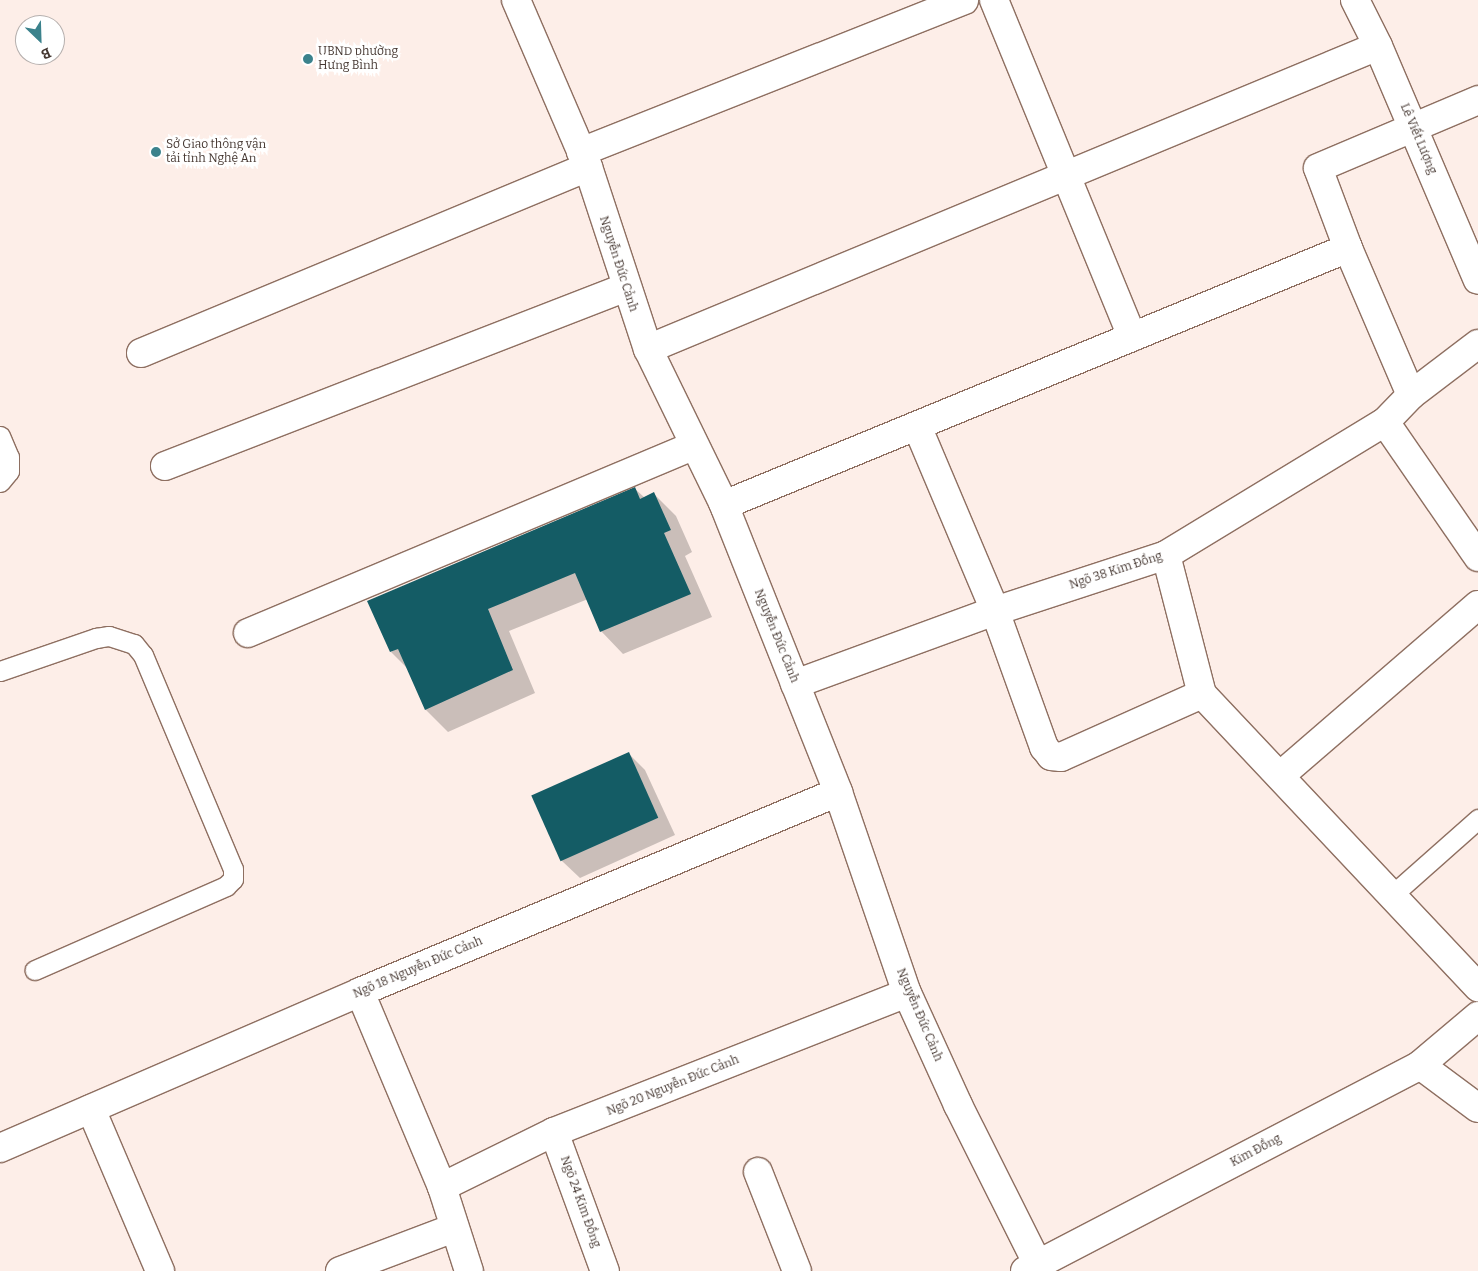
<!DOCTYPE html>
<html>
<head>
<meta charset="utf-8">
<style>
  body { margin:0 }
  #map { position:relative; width:1478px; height:1271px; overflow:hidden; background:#fdeee8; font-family:Bitter,serif }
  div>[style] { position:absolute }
  .shadow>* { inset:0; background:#0003 }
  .building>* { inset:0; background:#145c65; transform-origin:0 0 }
  .roads { filter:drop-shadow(1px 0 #8e6f61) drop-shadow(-1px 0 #8e6f61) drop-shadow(0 1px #8e6f61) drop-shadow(0 -1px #8e6f61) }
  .service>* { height:19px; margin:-9.5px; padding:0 9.5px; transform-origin:9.5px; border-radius:9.5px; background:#fff }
  .minor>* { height:28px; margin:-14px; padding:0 14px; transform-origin:14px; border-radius:14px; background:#fff }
  .tertiary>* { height:28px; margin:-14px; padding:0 14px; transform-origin:14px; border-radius:14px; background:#fff }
  .dots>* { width:14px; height:14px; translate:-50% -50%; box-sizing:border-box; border:2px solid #fff; border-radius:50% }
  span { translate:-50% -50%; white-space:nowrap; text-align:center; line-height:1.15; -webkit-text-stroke:5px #fff; paint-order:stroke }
  .poi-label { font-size:12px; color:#453731 }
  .left { translate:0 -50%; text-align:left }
  .street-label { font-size:12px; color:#453731 }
  .north { position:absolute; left:15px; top:15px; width:50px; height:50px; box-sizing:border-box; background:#fff; border:1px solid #b5afad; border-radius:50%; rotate:156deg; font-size:14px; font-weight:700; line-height:20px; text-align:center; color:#453731 }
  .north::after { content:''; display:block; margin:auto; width:18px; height:22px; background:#3b828c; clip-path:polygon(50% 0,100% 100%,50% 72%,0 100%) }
</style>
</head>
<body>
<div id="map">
  <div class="shadow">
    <i style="clip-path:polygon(634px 488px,645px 498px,654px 494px,676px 516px,692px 552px,685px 556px,712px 617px,623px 654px,601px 631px,588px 599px,509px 631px,535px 693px,448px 732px,426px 710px,408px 669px,391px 652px)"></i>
    <i style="clip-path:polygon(628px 753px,645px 770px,675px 835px,580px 878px,562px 861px,533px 796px)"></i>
  </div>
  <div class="building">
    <i style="clip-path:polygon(635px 487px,640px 499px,654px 492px,671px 530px,664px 533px,691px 594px,600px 632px,575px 573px,488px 609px,513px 670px,425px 710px,398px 649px,390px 652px,367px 601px)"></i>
    <i style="left:629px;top:752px;width:72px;height:107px;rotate:66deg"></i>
  </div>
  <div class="roads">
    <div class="service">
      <i style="left:0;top:436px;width:23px;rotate:67deg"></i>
      <i style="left:9px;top:457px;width:14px;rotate:90deg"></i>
      <i style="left:9px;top:471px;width:14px;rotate:129deg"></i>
      <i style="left:0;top:671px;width:102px;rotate:-19deg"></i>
      <i style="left:96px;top:638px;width:13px;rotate:-9deg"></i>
      <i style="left:109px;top:636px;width:26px;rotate:18deg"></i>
      <i style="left:134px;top:644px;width:14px;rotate:51deg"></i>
      <i style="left:143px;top:655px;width:232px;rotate:67.2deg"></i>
      <i style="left:233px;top:869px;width:10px;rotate:90deg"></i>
      <i style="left:233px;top:879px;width:10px;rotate:135deg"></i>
      <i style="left:226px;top:886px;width:209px;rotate:156.3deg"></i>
      <i style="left:1392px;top:895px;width:115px;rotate:-41.5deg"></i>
    </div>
    <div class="minor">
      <i style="left:994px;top:0;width:364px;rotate:67.7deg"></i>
      <i style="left:1355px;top:0;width:51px;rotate:63.4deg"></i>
      <i style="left:1378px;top:46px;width:254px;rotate:66.9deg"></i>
      <i style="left:581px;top:152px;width:412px;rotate:-21.6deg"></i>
      <i style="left:648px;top:349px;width:790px;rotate:-22.54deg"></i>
      <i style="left:141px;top:353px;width:484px;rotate:-22.6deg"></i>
      <i style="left:1411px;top:395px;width:160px;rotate:-113.2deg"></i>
      <i style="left:1348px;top:248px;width:85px;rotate:-110.6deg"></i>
      <i style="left:1318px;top:168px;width:174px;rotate:-23deg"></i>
      <i style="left:1385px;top:422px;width:164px;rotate:55.4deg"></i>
      <i style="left:917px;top:426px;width:201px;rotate:67.1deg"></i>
      <i style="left:995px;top:611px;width:145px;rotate:70.2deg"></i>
      <i style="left:1044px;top:747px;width:11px;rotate:52deg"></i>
      <i style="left:1051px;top:756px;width:10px;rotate:6deg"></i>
      <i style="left:1061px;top:757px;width:154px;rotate:-24.1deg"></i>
      <i style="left:165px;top:466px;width:493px;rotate:-21.2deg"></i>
      <i style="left:724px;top:505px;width:675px;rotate:-22.38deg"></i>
      <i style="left:1166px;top:555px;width:144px;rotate:75.5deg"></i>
      <i style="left:1202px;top:694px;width:403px;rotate:46.7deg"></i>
      <i style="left:248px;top:633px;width:483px;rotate:-22.8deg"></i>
      <i style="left:795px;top:684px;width:213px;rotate:-20.1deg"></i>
      <i style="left:995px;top:611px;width:180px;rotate:-18.1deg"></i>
      <i style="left:1166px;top:555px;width:256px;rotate:-31.3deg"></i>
      <i style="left:1385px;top:422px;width:37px;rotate:-46deg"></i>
      <i style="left:1411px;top:395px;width:84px;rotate:-37.3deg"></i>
      <i style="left:1281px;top:775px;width:260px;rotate:-40.8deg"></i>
      <i style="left:360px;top:992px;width:212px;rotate:67.2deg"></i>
      <i style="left:442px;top:1187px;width:88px;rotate:72.2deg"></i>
      <i style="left:1420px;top:1065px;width:72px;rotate:36.6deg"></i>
      <i style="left:91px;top:1109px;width:176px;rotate:66.9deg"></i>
      <i style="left:554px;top:1132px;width:148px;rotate:69.9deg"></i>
      <i style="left:0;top:1148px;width:392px;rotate:-23.4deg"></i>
      <i style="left:360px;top:992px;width:518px;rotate:-22.7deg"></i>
      <i style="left:758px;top:1172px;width:106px;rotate:68.5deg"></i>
      <i style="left:442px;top:1187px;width:125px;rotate:-26.2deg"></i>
      <i style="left:554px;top:1132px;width:379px;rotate:-21.5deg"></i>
      <i style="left:340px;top:1271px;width:122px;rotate:-20.7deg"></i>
      <i style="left:1025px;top:1271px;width:445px;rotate:-27.5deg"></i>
      <i style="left:1420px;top:1065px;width:76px;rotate:-40.2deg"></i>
    </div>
    <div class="tertiary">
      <i style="left:516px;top:0;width:182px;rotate:66.7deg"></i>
      <i style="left:588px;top:167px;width:192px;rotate:71.8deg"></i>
      <i style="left:648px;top:349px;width:174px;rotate:64deg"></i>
      <i style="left:724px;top:505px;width:309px;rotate:68.3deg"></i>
      <i style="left:838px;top:792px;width:213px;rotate:71.1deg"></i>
      <i style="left:907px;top:993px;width:123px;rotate:65.5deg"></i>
      <i style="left:958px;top:1105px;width:186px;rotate:63.4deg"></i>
    </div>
  </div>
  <div class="dots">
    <i style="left:308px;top:59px;background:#3b828c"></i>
    <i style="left:156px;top:152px;background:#3b828c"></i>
  </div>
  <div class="poi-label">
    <span class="left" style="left:318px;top:59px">UBND phường<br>Hưng Bình</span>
    <span class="left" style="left:166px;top:152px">Sở Giao thông vận<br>tải tỉnh Nghệ An</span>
  </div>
  <div class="street-label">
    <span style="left:1418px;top:139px;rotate:67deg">Lê Viết Lượng</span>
    <span style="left:618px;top:264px;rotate:72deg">Nguyễn Đức Cảnh</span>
    <span style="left:1116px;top:571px;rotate:-18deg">Ngõ 38 Kim Đồng</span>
    <span style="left:776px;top:636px;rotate:68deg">Nguyễn Đức Cảnh</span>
    <span style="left:418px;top:968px;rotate:-23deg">Ngõ 18 Nguyễn Đức Cảnh</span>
    <span style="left:919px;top:1015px;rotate:67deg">Nguyễn Đức Cảnh</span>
    <span style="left:673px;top:1086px;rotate:-22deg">Ngõ 20 Nguyễn Đức Cảnh</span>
    <span style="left:1256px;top:1151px;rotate:-28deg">Kim Đồng</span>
    <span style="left:580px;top:1202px;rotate:70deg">Ngõ 24 Kim Đồng</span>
  </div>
  <div class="north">B</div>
</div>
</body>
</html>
